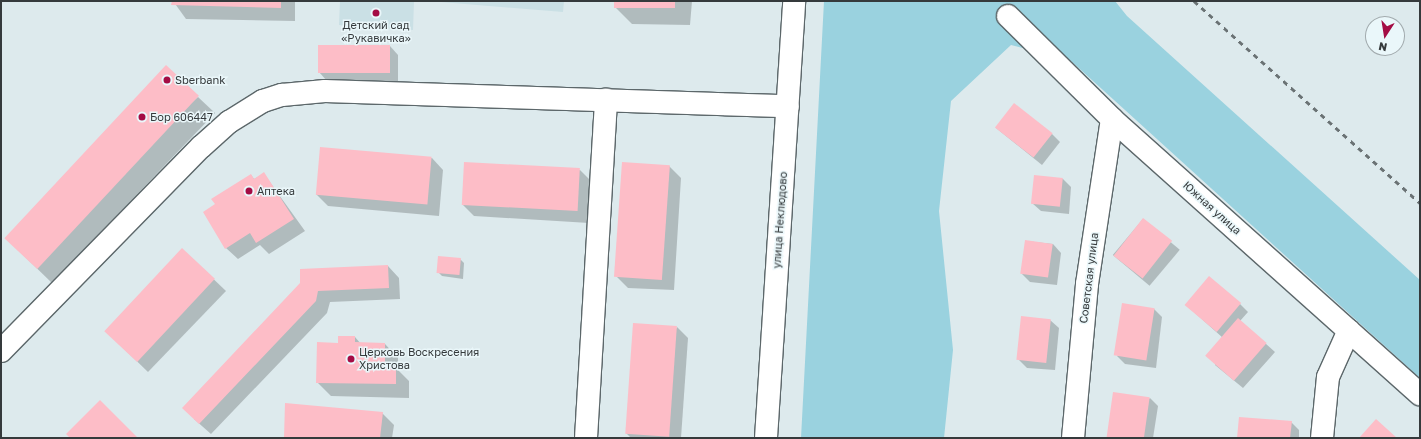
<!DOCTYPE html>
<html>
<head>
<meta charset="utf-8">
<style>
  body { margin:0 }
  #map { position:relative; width:1421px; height:439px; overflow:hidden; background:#ddeaed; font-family:"Golos Text",sans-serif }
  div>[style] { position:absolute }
  .built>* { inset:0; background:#cae0e5 }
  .green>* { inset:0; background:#9ad2df }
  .shadow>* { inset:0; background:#0003; transform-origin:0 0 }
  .building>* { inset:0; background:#fdbdc7; transform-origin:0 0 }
  .roads { filter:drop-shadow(1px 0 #5c676a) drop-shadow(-1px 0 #5c676a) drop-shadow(0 1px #5c676a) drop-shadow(0 -1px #5c676a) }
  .minor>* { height:22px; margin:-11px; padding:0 11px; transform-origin:11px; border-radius:11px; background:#fff }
  .secondary>* { height:22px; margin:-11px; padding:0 11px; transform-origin:11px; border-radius:11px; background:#fff }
  .rail>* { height:3px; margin-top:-1.5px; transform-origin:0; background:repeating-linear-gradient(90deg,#6a7274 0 5px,transparent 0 10px) }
  .dots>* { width:11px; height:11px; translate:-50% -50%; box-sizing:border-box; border:2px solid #eaf7fa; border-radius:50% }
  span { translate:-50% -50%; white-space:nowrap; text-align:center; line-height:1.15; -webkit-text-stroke:3px #eaf7fa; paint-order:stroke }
  .poi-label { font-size:11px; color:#353a3c }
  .left { translate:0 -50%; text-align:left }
  .street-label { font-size:11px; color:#353a3c }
  .frame { position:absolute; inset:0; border:2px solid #353a3c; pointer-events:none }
  .north { position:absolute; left:1365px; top:16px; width:40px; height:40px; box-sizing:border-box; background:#eaf7fa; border:1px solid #a2abae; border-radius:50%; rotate:192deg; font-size:11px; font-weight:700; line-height:16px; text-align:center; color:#353a3c }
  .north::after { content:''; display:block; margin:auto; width:14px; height:18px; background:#a40c44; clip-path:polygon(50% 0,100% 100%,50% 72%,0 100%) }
</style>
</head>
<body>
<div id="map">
  <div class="built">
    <i style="clip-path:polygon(340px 1px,414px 1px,413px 30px,339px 25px)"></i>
    <i style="clip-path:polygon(429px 1px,564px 1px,563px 12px)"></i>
  </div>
  <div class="green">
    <i style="clip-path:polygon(824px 1px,1115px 1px,1127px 16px,1420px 280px,1420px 378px,1071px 61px,1011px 45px,951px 101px,939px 211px,953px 350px,944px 438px,801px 438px)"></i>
  </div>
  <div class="shadow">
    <i style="clip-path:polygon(173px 1px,295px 1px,295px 21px,186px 19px)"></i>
    <i style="clip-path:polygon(615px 1px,692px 1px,690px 25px,632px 24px,615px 7px)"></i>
    <i style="clip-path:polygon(390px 46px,398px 55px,398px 81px,327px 81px,319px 72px)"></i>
    <i style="clip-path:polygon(198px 97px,215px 113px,52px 283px,20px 252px)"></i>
    <i style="clip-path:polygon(996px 128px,1052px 134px,1060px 142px,1042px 165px)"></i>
    <i style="clip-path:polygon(432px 158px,443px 170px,439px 216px,328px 206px,316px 194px)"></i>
    <i style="clip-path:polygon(669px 166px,681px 178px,674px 290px,628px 288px,616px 276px)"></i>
    <i style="clip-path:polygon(580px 170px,591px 181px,589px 223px,474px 216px,462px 204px)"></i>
    <i style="clip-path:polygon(264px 174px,305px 231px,269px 254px,260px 245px,238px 259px,226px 248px,216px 205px,251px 175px,254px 179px)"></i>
    <i style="clip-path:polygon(1035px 176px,1063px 179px,1071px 187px,1069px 214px,1041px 211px,1032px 203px)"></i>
    <i style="left:1143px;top:219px;width:48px;height:47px;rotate:40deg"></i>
    <i style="clip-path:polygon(1026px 241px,1053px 244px,1061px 253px,1057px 285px,1030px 282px,1022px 274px)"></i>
    <i style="clip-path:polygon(182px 249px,226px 291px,148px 372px,116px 341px)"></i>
    <i style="clip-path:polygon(460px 259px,464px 263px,463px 279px,442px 276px,438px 272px)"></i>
    <i style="clip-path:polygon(388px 266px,399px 278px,400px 299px,330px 302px,327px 313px,211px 434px,194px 419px,301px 283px)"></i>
    <i style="clip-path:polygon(1240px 304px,1248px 312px,1240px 321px,1275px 352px,1243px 388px,1215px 365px,1223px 338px,1186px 305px)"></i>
    <i style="clip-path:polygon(1154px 309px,1162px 317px,1156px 368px,1125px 364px,1117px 356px)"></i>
    <i style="clip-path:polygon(1050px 320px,1059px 328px,1055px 370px,1027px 368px,1019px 360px)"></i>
    <i style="clip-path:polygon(677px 327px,688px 338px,681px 438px,631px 438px,626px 433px)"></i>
    <i style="clip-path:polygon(355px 337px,361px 344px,385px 344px,398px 358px,398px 370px,409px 381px,409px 398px,331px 396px,317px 382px,339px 344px)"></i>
    <i style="clip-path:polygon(1150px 398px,1158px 406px,1153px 438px,1107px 438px)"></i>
    <i style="clip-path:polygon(382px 413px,394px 425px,392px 438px,285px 438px)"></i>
    <i style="clip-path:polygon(1291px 422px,1299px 430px,1299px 438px,1238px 438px)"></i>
  </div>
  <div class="building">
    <i style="clip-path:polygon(172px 1px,281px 1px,281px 8px,171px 5px)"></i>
    <i style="left:614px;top:1px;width:61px;height:7px"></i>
    <i style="left:318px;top:45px;width:72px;height:28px"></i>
    <i style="left:166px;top:65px;width:45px;height:237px;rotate:43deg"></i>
    <i style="left:1014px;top:103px;width:49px;height:31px;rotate:38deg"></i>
    <i style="left:320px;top:147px;width:112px;height:48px;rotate:5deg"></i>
    <i style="left:464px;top:162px;width:116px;height:43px;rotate:3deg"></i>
    <i style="left:622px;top:162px;width:48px;height:115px;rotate:4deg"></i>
    <i style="clip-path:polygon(264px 172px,294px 219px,256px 243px,250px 233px,225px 249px,203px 212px,215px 204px,211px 199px,251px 174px,254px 179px)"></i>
    <i style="left:1034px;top:175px;width:29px;height:29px;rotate:6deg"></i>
    <i style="left:1143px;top:218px;width:37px;height:48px;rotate:38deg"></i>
    <i style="left:1025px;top:240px;width:28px;height:34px;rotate:8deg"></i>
    <i style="left:182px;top:248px;width:45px;height:114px;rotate:43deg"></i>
    <i style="left:438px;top:256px;width:23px;height:17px;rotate:5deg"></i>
    <i style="clip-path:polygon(388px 265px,389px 288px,318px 291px,316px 301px,199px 424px,182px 408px,300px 283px,300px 269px)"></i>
    <i style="left:1209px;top:276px;width:42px;height:38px;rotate:40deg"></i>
    <i style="left:1122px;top:303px;width:33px;height:53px;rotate:9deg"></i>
    <i style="left:1021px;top:316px;width:30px;height:44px;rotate:6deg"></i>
    <i style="left:1238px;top:318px;width:38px;height:50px;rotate:41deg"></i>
    <i style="left:633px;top:323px;width:44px;height:111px;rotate:4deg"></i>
    <i style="clip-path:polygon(338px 336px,355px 336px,355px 342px,385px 343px,385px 365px,396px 366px,396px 384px,316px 383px,317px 342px,338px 343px)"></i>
    <i style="left:1113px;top:392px;width:37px;height:47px;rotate:8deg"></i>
    <i style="clip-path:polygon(100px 400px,138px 438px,70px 438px,66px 434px)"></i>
    <i style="clip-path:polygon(285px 403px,383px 412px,380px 438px,284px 438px)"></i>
    <i style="clip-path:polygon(1239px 417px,1292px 421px,1290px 438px,1237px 438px)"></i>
    <i style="clip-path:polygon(1376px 419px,1397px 438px,1359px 438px)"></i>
  </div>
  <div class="roads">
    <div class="minor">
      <i style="left:1008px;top:16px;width:146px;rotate:44.7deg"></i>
      <i style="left:1112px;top:119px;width:413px;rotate:41.8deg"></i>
      <i style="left:1px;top:351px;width:286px;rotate:-45.6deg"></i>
      <i style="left:201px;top:147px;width:38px;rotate:-42deg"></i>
      <i style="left:229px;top:122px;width:40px;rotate:-32deg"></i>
      <i style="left:263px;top:101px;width:20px;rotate:-18deg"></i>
      <i style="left:282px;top:95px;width:43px;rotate:-5.3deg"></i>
      <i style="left:325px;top:91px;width:463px;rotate:1.9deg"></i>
      <i style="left:586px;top:438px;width:339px;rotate:-86.6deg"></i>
      <i style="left:1073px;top:438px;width:155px;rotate:-84.8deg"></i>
      <i style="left:1087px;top:284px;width:167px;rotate:-81.4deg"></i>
      <i style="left:1322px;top:438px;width:61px;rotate:-84.4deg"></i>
      <i style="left:1328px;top:377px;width:51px;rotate:-65.9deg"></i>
    </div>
    <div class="secondary">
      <i style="left:766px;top:438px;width:438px;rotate:-86.3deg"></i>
    </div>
  </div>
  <div class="rail">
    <i style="left:1194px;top:1px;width:303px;rotate:41.8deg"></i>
  </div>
  <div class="dots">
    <i style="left:376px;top:13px;background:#a40c44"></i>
    <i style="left:167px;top:80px;background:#a40c44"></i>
    <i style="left:142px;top:117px;background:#a40c44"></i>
    <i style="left:249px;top:191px;background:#a40c44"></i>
    <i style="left:351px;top:359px;background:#a40c44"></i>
  </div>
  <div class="poi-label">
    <span style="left:376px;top:32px">Детский сад<br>«Рукавичка»</span>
    <span class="left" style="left:175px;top:80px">Sberbank</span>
    <span class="left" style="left:150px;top:117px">Бор 606447</span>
    <span class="left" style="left:257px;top:191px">Аптека</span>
    <span class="left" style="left:359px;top:359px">Церковь Воскресения<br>Христова</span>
  </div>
  <div class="street-label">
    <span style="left:1212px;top:208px;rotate:42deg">Южная улица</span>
    <span style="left:780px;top:220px;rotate:-86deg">улица Неклюдово</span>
    <span style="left:1089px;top:278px;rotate:-83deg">Советская улица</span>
  </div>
  <div class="frame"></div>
  <div class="north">N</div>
</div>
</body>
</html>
